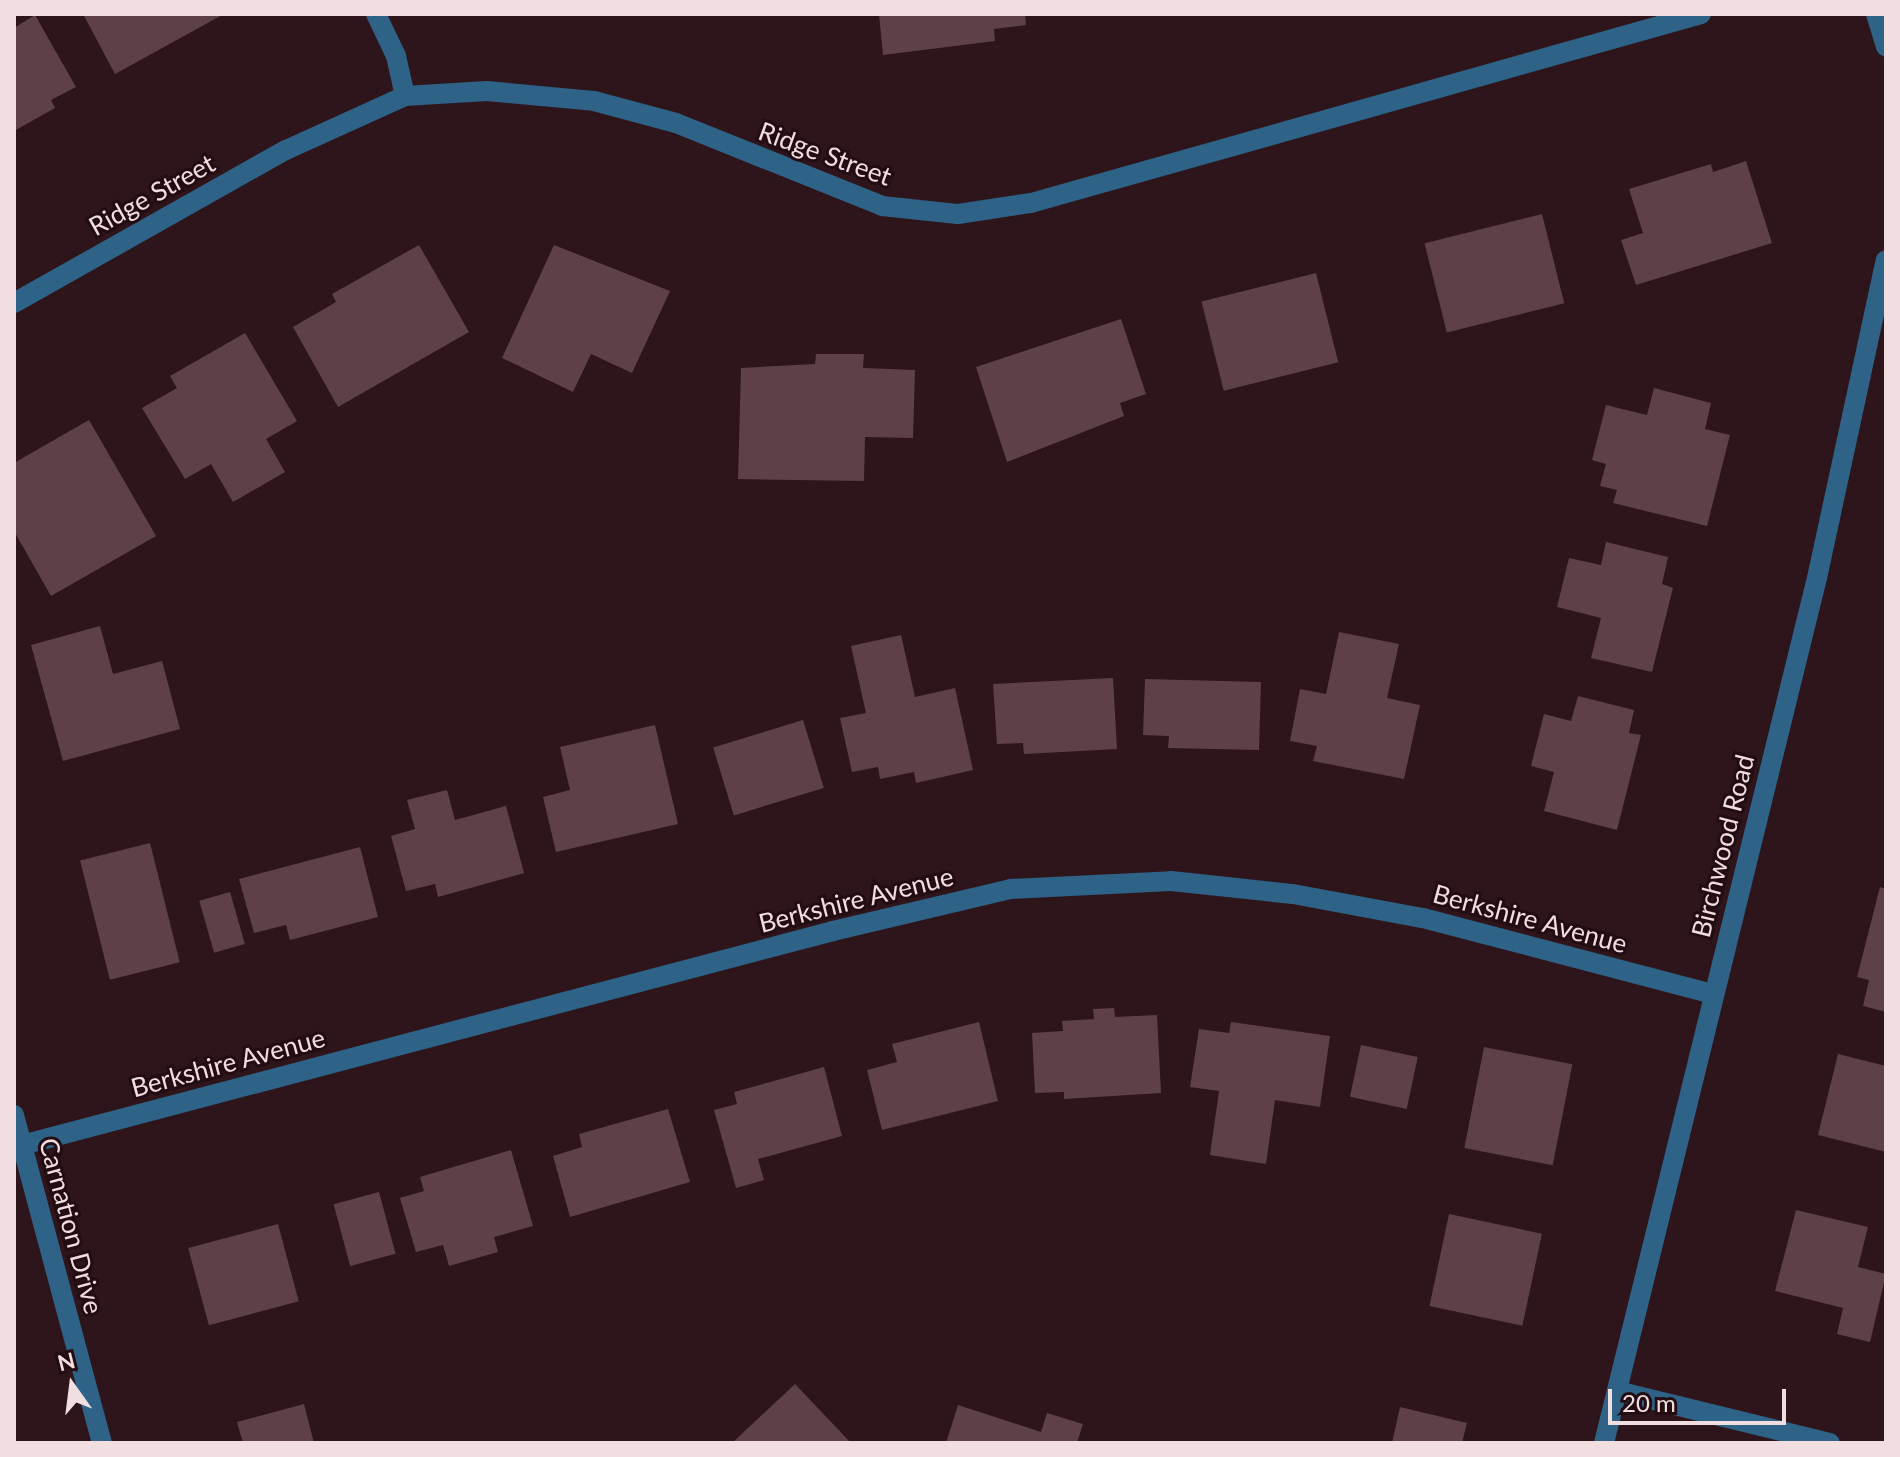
<!DOCTYPE html>
<html>
<head>
<meta charset="utf-8">
<style>
  body { margin:0 }
  #map { position:relative; width:1900px; height:1457px; overflow:hidden; background:#2d151b; font-family:Lato,sans-serif }
  div>[style] { position:absolute }
  .building>* { inset:0; background:#5e4147; transform-origin:0 0 }
  .street>* { height:20px; margin:-10px; padding:0 10px; transform-origin:10px; border-radius:10px; background:#2e6286 }
  span { translate:-50% -50%; white-space:nowrap; text-align:center; line-height:1.15; -webkit-text-stroke:6px #230c12; paint-order:stroke }
  .street-label { font-size:26px; color:#f0dee1 }
  .frame { position:absolute; inset:0; border:16px solid #f0dee1; pointer-events:none }
  .north { position:absolute; left:32px; top:1345px; width:80px; height:80px; -webkit-text-stroke:6px #230c12; paint-order:stroke; rotate:346deg; font-size:22px; font-weight:700; line-height:32px; text-align:center; color:#f0dee1 }
  .north::after { content:''; display:block; margin:auto; width:28px; height:36px; background:#f0dee1; clip-path:polygon(50% 0,100% 100%,50% 72%,0 100%) }
  .scale { position:absolute; left:1608px; top:1389px; width:178px; height:36px; box-sizing:border-box; border:4px solid #f0dee1; border-top:0; padding-left:10px; font-size:24px; line-height:28px; white-space:nowrap; color:#f0dee1; -webkit-text-stroke:6px #230c12; paint-order:stroke }
</style>
</head>
<body>
<div id="map">
  <div class="building">
    <i style="clip-path:polygon(83px 14px,224px 14px,115px 74px)"></i>
    <i style="clip-path:polygon(879px 14px,1025px 14px,1026px 25px,994px 29px,995px 41px,883px 55px)"></i>
    <i style="clip-path:polygon(35px 15px,76px 87px,51px 100px,55px 108px,14px 131px,14px 28px)"></i>
    <i style="clip-path:polygon(1746px 161px,1772px 243px,1636px 285px,1621px 240px,1643px 233px,1629px 189px,1711px 164px,1713px 172px)"></i>
    <i style="left:1542px;top:214px;width:92px;height:121px;rotate:76deg"></i>
    <i style="clip-path:polygon(419px 245px,469px 332px,338px 407px,293px 327px,336px 302px,332px 294px)"></i>
    <i style="clip-path:polygon(554px 245px,670px 291px,632px 373px,591px 354px,573px 392px,502px 358px)"></i>
    <i style="left:1316px;top:273px;width:92px;height:118px;rotate:76deg"></i>
    <i style="clip-path:polygon(1121px 319px,1146px 394px,1120px 403px,1124px 416px,1007px 462px,976px 367px)"></i>
    <i style="clip-path:polygon(245px 333px,297px 421px,266px 439px,285px 472px,233px 502px,211px 464px,185px 479px,142px 408px,177px 388px,170px 376px)"></i>
    <i style="clip-path:polygon(816px 354px,864px 354px,863px 368px,915px 370px,913px 438px,865px 437px,864px 481px,738px 479px,741px 368px,815px 364px)"></i>
    <i style="clip-path:polygon(1654px 388px,1711px 403px,1705px 429px,1730px 435px,1707px 526px,1613px 503px,1617px 490px,1600px 486px,1606px 464px,1592px 460px,1606px 405px,1647px 415px)"></i>
    <i style="clip-path:polygon(89px 420px,156px 536px,51px 596px,14px 531px,14px 463px)"></i>
    <i style="clip-path:polygon(1606px 542px,1668px 557px,1662px 584px,1673px 588px,1652px 672px,1591px 658px,1601px 618px,1557px 607px,1569px 558px,1601px 565px)"></i>
    <i style="clip-path:polygon(100px 626px,113px 674px,162px 661px,180px 729px,63px 761px,31px 645px)"></i>
    <i style="clip-path:polygon(1339px 632px,1399px 644px,1387px 698px,1420px 705px,1404px 779px,1313px 761px,1317px 746px,1290px 741px,1300px 689px,1326px 694px)"></i>
    <i style="clip-path:polygon(901px 635px,915px 697px,955px 688px,973px 770px,916px 783px,914px 772px,880px 779px,878px 767px,852px 772px,840px 718px,866px 713px,851px 646px)"></i>
    <i style="clip-path:polygon(1113px 678px,1117px 749px,1024px 754px,1023px 743px,997px 744px,993px 684px)"></i>
    <i style="clip-path:polygon(1145px 679px,1261px 682px,1259px 750px,1168px 748px,1169px 736px,1143px 735px)"></i>
    <i style="clip-path:polygon(1578px 696px,1634px 710px,1629px 733px,1641px 735px,1617px 830px,1544px 811px,1554px 772px,1531px 766px,1544px 714px,1571px 721px)"></i>
    <i style="left:803px;top:720px;width:71px;height:94px;rotate:73deg"></i>
    <i style="clip-path:polygon(655px 725px,678px 824px,556px 852px,543px 797px,570px 790px,560px 747px)"></i>
    <i style="clip-path:polygon(447px 790px,455px 820px,506px 806px,524px 873px,438px 897px,435px 884px,406px 891px,391px 836px,415px 829px,407px 800px)"></i>
    <i style="left:150px;top:843px;width:123px;height:72px;rotate:76deg"></i>
    <i style="clip-path:polygon(360px 847px,378px 917px,290px 940px,286px 925px,254px 933px,239px 879px)"></i>
    <i style="clip-path:polygon(1880px 887px,1886px 889px,1886px 1012px,1863px 1006px,1869px 980px,1857px 977px)"></i>
    <i style="left:230px;top:892px;width:54px;height:32px;rotate:74deg"></i>
    <i style="clip-path:polygon(1114px 1008px,1115px 1017px,1157px 1015px,1161px 1093px,1064px 1099px,1064px 1092px,1035px 1093px,1032px 1033px,1063px 1031px,1062px 1021px,1094px 1019px,1093px 1009px)"></i>
    <i style="clip-path:polygon(979px 1022px,998px 1101px,882px 1130px,867px 1070px,897px 1062px,892px 1044px)"></i>
    <i style="clip-path:polygon(1231px 1022px,1330px 1036px,1320px 1107px,1275px 1100px,1266px 1164px,1210px 1155px,1219px 1091px,1190px 1087px,1199px 1029px,1229px 1033px)"></i>
    <i style="left:1361px;top:1045px;width:58px;height:53px;rotate:12deg"></i>
    <i style="left:1484px;top:1047px;width:90px;height:103px;rotate:11deg"></i>
    <i style="clip-path:polygon(1838px 1054px,1886px 1066px,1886px 1152px,1818px 1135px)"></i>
    <i style="clip-path:polygon(824px 1067px,842px 1136px,758px 1159px,764px 1180px,736px 1188px,714px 1110px,737px 1104px,734px 1092px)"></i>
    <i style="clip-path:polygon(668px 1109px,690px 1182px,570px 1217px,553px 1156px,582px 1147px,579px 1134px)"></i>
    <i style="clip-path:polygon(511px 1150px,533px 1226px,494px 1237px,498px 1252px,449px 1266px,443px 1245px,416px 1252px,400px 1198px,424px 1191px,420px 1177px)"></i>
    <i style="left:379px;top:1192px;width:64px;height:47px;rotate:75deg"></i>
    <i style="clip-path:polygon(1796px 1210px,1868px 1227px,1858px 1267px,1886px 1274px,1870px 1342px,1837px 1334px,1843px 1308px,1775px 1291px)"></i>
    <i style="left:1449px;top:1214px;width:95px;height:94px;rotate:12deg"></i>
    <i style="left:278px;top:1224px;width:80px;height:93px;rotate:75deg"></i>
    <i style="clip-path:polygon(795px 1384px,851px 1443px,732px 1443px)"></i>
    <i style="clip-path:polygon(304px 1404px,314px 1443px,243px 1443px,237px 1422px)"></i>
    <i style="clip-path:polygon(958px 1405px,1041px 1432px,1047px 1413px,1083px 1424px,1077px 1443px,946px 1443px)"></i>
    <i style="clip-path:polygon(1400px 1407px,1467px 1423px,1462px 1443px,1392px 1443px)"></i>
  </div>
  <div class="street">
    <i style="left:376px;top:14px;width:47px;rotate:64.5deg"></i>
    <i style="left:396px;top:56px;width:41px;rotate:77.3deg"></i>
    <i style="left:1876px;top:14px;width:34px;rotate:73deg"></i>
    <i style="left:14px;top:303px;width:312px;rotate:-29.4deg"></i>
    <i style="left:286px;top:150px;width:131px;rotate:-24.4deg"></i>
    <i style="left:405px;top:96px;width:82px;rotate:-3.5deg"></i>
    <i style="left:487px;top:91px;width:107px;rotate:5.3deg"></i>
    <i style="left:594px;top:101px;width:85px;rotate:15deg"></i>
    <i style="left:676px;top:123px;width:222px;rotate:21.9deg"></i>
    <i style="left:882px;top:206px;width:76px;rotate:6deg"></i>
    <i style="left:958px;top:214px;width:74px;rotate:-8.6deg"></i>
    <i style="left:1031px;top:203px;width:696px;rotate:-15.75deg"></i>
    <i style="left:14px;top:1115px;width:340px;rotate:75deg"></i>
    <i style="left:22px;top:1145px;width:839px;rotate:-14.78deg"></i>
    <i style="left:833px;top:931px;width:182px;rotate:-13.3deg"></i>
    <i style="left:1010px;top:889px;width:161px;rotate:-2.8deg"></i>
    <i style="left:1171px;top:881px;width:123px;rotate:6.1deg"></i>
    <i style="left:1293px;top:894px;width:132px;rotate:10.5deg"></i>
    <i style="left:1423px;top:918px;width:300px;rotate:14.7deg"></i>
    <i style="left:1617px;top:1391px;width:219px;rotate:13.7deg"></i>
    <i style="left:1604px;top:1443px;width:891px;rotate:-76.17deg"></i>
    <i style="left:1817px;top:578px;width:325px;rotate:-77.8deg"></i>
  </div>
  <div class="street-label">
    <span style="left:825px;top:154px;rotate:20deg">Ridge Street</span>
    <span style="left:152px;top:195px;rotate:-29deg">Ridge Street</span>
    <span style="left:1723px;top:846px;rotate:-76deg">Birchwood Road</span>
    <span style="left:856px;top:900px;rotate:-14deg">Berkshire Avenue</span>
    <span style="left:1530px;top:919px;rotate:15deg">Berkshire Avenue</span>
    <span style="left:228px;top:1063px;rotate:-15deg">Berkshire Avenue</span>
    <span style="left:71px;top:1226px;rotate:75deg">Carnation Drive</span>
  </div>
  <div class="frame"></div>
  <div class="north">N</div>
  <div class="scale">20 m</div>
</div>
</body>
</html>
